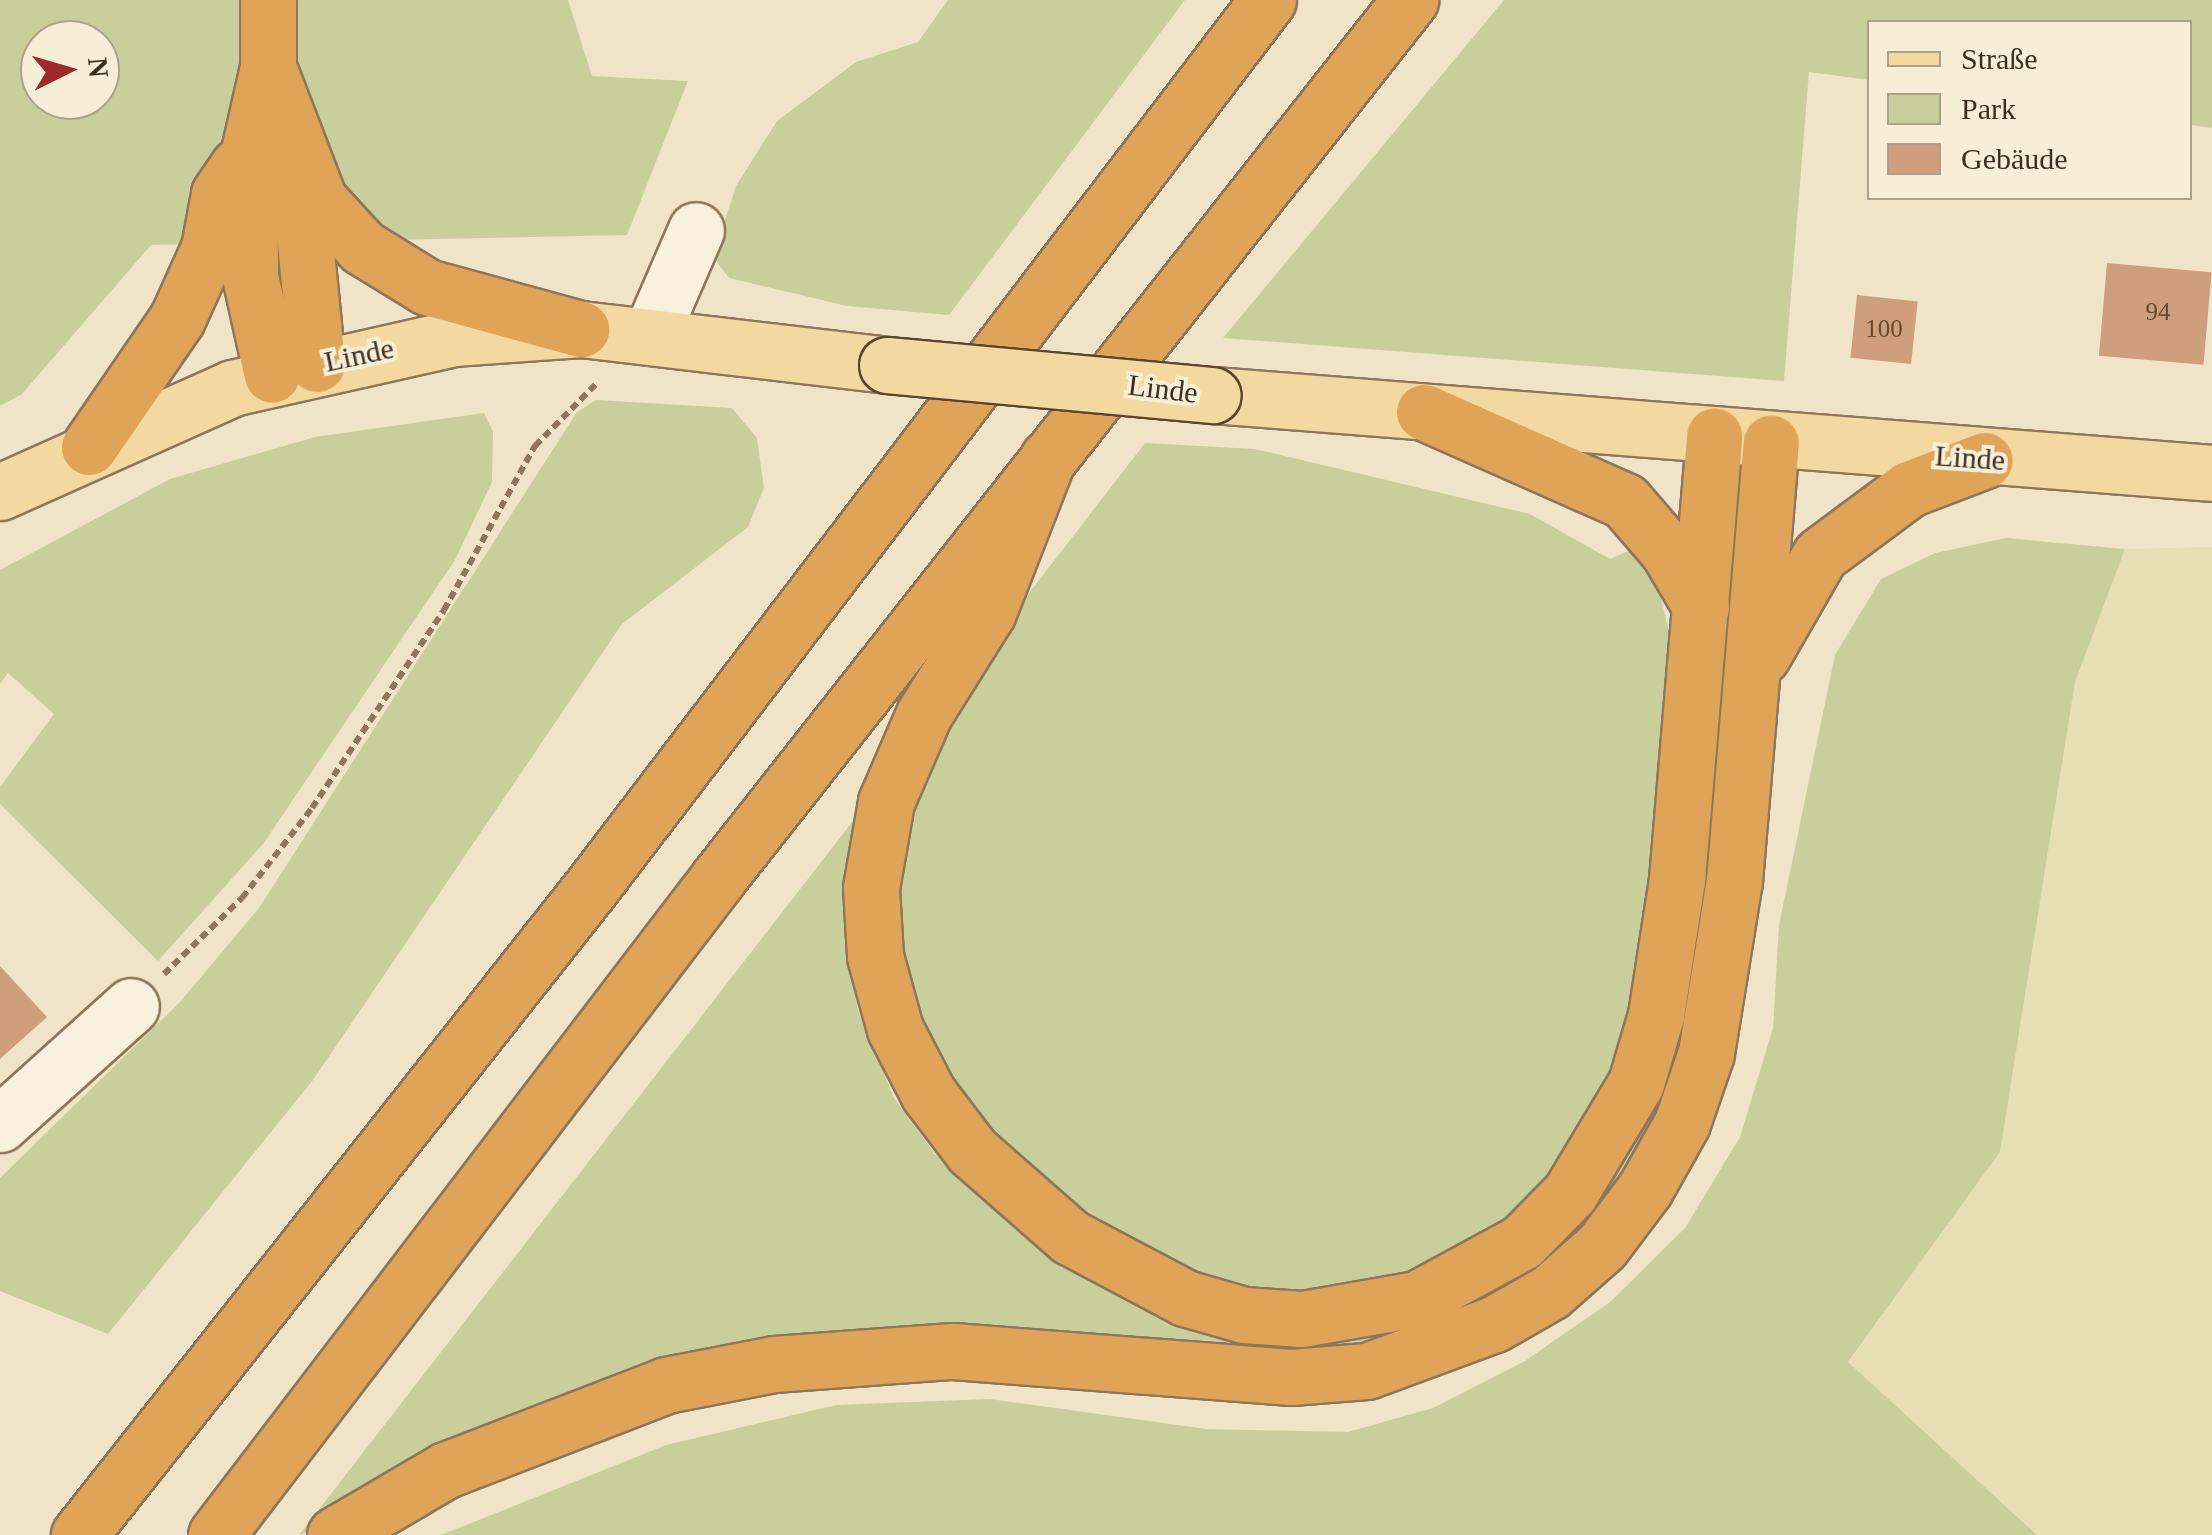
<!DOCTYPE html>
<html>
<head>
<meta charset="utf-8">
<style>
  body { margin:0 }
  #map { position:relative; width:2212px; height:1535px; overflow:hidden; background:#f0e4c8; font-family:"Times New Roman",serif }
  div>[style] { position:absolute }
  .farmland>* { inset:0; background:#e6deb5 }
  .green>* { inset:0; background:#c9cf9b }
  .building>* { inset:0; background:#cf9f7d; transform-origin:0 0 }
  .path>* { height:6px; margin-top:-3px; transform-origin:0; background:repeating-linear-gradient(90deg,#8d765c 0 8px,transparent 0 13px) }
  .roads { filter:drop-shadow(2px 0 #8d765c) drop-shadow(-2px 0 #8d765c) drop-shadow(0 2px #8d765c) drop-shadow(0 -2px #8d765c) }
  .minor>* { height:55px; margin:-27.5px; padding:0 27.5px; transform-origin:27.5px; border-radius:27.5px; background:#faf1dc }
  .major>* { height:55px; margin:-27.5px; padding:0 27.5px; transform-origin:27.5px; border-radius:27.5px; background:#f3d9a0 }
  .highway>* { height:55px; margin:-27.5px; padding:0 27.5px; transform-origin:27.5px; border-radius:27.5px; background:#e0a458 }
  .bridges { filter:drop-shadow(2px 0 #5b4430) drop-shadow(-2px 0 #5b4430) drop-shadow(0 2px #5b4430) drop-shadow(0 -2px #5b4430) }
  .major-bridge>* { height:55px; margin:-27.5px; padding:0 27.5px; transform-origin:27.5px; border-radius:27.5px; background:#f3d9a0 }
  span { translate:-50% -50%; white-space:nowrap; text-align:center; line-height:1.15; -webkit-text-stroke:8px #f7eed8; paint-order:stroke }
  .number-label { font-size:25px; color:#624a37 }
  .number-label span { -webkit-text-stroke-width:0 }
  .street-label { font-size:30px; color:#3d2e20 }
  .legend { position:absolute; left:1867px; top:20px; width:325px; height:180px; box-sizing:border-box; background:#f7eed8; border:2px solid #ada18e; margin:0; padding:12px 18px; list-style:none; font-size:30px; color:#3d2e20 }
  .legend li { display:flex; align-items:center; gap:20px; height:50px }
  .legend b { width:50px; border:2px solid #ada18e }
  .north { position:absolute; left:20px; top:20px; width:100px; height:100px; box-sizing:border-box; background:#f7eed8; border:2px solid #ada18e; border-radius:50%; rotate:85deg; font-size:28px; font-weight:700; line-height:40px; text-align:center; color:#3d2e20 }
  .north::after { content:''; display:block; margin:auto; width:35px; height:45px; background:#9e2a2b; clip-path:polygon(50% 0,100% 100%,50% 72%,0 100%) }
</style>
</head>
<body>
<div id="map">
  <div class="farmland">
    <i style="clip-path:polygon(2212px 547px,2212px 1535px,2037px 1535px,1848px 1363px,2000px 1152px,2075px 682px,2125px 549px)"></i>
  </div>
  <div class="green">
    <i style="clip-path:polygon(evenodd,0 0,568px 0,592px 76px,688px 81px,627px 235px,151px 245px,22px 394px,0 406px,0 0,40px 40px,100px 40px,100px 100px,40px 100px,40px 40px)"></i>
    <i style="clip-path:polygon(948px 0,1185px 0,949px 315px,847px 306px,729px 278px,713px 257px,736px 186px,777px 121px,856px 62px,918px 42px)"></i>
    <i style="clip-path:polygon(1504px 0,2212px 0,2212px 128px,2190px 125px,2190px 22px,1870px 22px,1869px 80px,1809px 72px,1784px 381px,1223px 338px)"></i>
    <i style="clip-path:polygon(596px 400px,732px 408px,757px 438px,764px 488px,748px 527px,622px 624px,313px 1080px,108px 1334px,0 1291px,0 1178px,180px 1002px,259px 908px,577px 412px)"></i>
    <i style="clip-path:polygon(484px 413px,493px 432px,492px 482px,455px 560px,263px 844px,158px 961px,0 804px,0 787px,54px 714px,8px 673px,0 684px,0 570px,170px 479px,315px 437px)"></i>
    <i style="clip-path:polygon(1145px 443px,1255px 449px,1530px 514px,1610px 559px,1638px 547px,1656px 578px,1675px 656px,1646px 937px,1629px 1019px,1607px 1086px,1569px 1156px,1485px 1238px,1429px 1270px,1320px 1294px,1249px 1292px,1121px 1247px,991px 1138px,932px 1061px,905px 992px,891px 910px,909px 801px,969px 671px)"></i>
    <i style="clip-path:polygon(1728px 521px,1748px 522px,1716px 884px,1666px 1109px,1575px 1245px,1427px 1335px,1298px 1355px,858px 1336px,299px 1535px,856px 817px,846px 942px,858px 1009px,894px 1098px,935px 1154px,1055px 1259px,1293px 1335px,1600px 1186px)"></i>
    <i style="clip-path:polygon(2006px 538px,2125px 549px,2075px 682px,2000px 1152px,1848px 1362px,2037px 1535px,441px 1535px,666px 1445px,836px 1405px,990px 1399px,1206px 1429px,1348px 1432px,1433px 1408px,1525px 1361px,1610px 1302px,1685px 1228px,1740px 1137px,1773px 1028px,1779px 925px,1835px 655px,1881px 579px,1935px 553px)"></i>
  </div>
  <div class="building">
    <i style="left:2107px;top:263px;width:105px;height:93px;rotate:5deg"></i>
    <i style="left:1857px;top:295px;width:61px;height:63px;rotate:6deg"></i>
    <i style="clip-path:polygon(0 966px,47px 1017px,0 1059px)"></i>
  </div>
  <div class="path">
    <i style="left:164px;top:974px;width:109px;rotate:-44.3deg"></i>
    <i style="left:242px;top:898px;width:114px;rotate:-52.1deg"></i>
    <i style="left:312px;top:808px;width:238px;rotate:-56.3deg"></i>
    <i style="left:444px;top:610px;width:188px;rotate:-61deg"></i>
    <i style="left:535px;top:446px;width:90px;rotate:-45.5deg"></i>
  </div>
  <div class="roads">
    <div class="minor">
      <i style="left:651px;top:334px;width:113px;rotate:-66.6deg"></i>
      <i style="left:0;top:1124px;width:176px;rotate:-42deg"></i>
    </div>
    <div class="major">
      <i style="left:1213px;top:395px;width:1002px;rotate:4.46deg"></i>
      <i style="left:0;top:492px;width:254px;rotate:-24.1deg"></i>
      <i style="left:232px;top:388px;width:227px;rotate:-12.7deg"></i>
      <i style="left:453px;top:338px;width:128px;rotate:-4deg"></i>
      <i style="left:581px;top:329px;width:308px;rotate:6.7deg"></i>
    </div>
    <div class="highway">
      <i style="left:268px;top:0;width:67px;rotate:90deg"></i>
      <i style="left:268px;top:67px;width:86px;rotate:102.7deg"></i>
      <i style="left:249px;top:151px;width:125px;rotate:89.5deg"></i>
      <i style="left:250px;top:276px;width:101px;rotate:77.5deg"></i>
      <i style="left:268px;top:67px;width:142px;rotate:69deg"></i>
      <i style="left:319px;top:200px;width:64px;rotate:47.5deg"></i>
      <i style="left:362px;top:247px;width:76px;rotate:31.6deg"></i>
      <i style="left:427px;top:287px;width:160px;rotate:15.3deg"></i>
      <i style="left:298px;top:171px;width:194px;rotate:84.4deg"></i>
      <i style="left:1424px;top:412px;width:220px;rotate:23.9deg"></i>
      <i style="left:1625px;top:501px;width:66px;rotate:49.3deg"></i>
      <i style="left:1668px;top:551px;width:65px;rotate:59.5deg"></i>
      <i style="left:89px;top:447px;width:155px;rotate:-55.5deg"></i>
      <i style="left:177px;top:319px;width:78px;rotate:-65.7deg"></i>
      <i style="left:209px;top:248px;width:55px;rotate:-79.5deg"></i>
      <i style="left:219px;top:194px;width:34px;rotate:-56deg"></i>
      <i style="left:1048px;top:458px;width:165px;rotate:111.3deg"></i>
      <i style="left:988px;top:612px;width:120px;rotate:122.1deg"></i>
      <i style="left:924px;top:714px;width:96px;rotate:113.4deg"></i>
      <i style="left:886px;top:802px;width:87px;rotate:99.9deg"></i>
      <i style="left:871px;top:888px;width:68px;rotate:86.6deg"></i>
      <i style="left:875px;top:956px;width:76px;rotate:74.7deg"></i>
      <i style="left:895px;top:1029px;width:72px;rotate:62.7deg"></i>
      <i style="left:928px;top:1093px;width:73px;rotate:52.8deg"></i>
      <i style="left:972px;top:1151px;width:130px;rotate:41.3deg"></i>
      <i style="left:1070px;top:1237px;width:130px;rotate:27.9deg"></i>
      <i style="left:1185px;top:1298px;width:61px;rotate:16.1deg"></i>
      <i style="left:1244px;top:1315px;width:58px;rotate:3.9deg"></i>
      <i style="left:1302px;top:1319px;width:117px;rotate:-9.9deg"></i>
      <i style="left:1417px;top:1299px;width:119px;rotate:-28.5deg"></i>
      <i style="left:1522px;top:1242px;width:69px;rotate:-45.6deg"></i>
      <i style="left:1570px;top:1193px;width:128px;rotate:-59deg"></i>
      <i style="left:1636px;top:1083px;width:71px;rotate:-73.6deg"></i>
      <i style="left:1656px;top:1015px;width:138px;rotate:-81.2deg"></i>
      <i style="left:1677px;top:879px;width:445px;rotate:-85.2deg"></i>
      <i style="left:1762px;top:656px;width:116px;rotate:-60.1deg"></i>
      <i style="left:1820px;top:555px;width:111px;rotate:-36.6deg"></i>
      <i style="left:1909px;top:489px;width:81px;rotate:-20.9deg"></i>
      <i style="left:79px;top:1535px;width:824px;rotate:-51.66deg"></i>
      <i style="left:590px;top:889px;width:1118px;rotate:-52.67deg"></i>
      <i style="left:216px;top:1535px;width:828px;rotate:-52.6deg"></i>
      <i style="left:719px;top:877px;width:1117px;rotate:-51.76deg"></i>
      <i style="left:335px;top:1535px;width:129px;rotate:-30.4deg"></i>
      <i style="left:446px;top:1470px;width:236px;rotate:-21.1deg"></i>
      <i style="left:666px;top:1385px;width:110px;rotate:-11deg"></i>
      <i style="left:774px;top:1364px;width:179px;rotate:-4.2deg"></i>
      <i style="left:953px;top:1351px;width:339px;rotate:4.4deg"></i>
      <i style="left:1291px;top:1377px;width:76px;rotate:-4.5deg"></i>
      <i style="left:1367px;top:1371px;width:135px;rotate:-20.3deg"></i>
      <i style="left:1494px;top:1324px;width:64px;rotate:-29.7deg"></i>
      <i style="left:1550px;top:1292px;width:69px;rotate:-41.5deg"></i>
      <i style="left:1602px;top:1246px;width:71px;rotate:-53deg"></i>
      <i style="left:1645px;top:1189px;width:76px;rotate:-60.7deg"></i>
      <i style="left:1682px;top:1123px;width:74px;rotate:-71.1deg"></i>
      <i style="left:1706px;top:1053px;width:174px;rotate:-80.8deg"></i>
      <i style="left:1734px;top:881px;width:440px;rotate:-85.2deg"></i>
    </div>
  </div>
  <div class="bridges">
    <div class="major-bridge">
      <i style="left:887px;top:365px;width:327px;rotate:5.3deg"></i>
    </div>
  </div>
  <div class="number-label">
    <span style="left:2158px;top:312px">94</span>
    <span style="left:1884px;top:329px">100</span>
  </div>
  <div class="street-label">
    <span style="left:359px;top:355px;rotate:-12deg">Linde</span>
    <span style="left:1163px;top:389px;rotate:7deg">Linde</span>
    <span style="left:1970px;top:458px;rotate:4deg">Linde</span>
  </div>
  <ul class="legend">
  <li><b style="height:12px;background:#f3d9a0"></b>Straße</li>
  <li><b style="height:28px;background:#c9cf9b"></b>Park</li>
  <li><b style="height:28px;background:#cf9f7d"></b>Gebäude</li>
  </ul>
  <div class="north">N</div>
</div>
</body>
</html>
